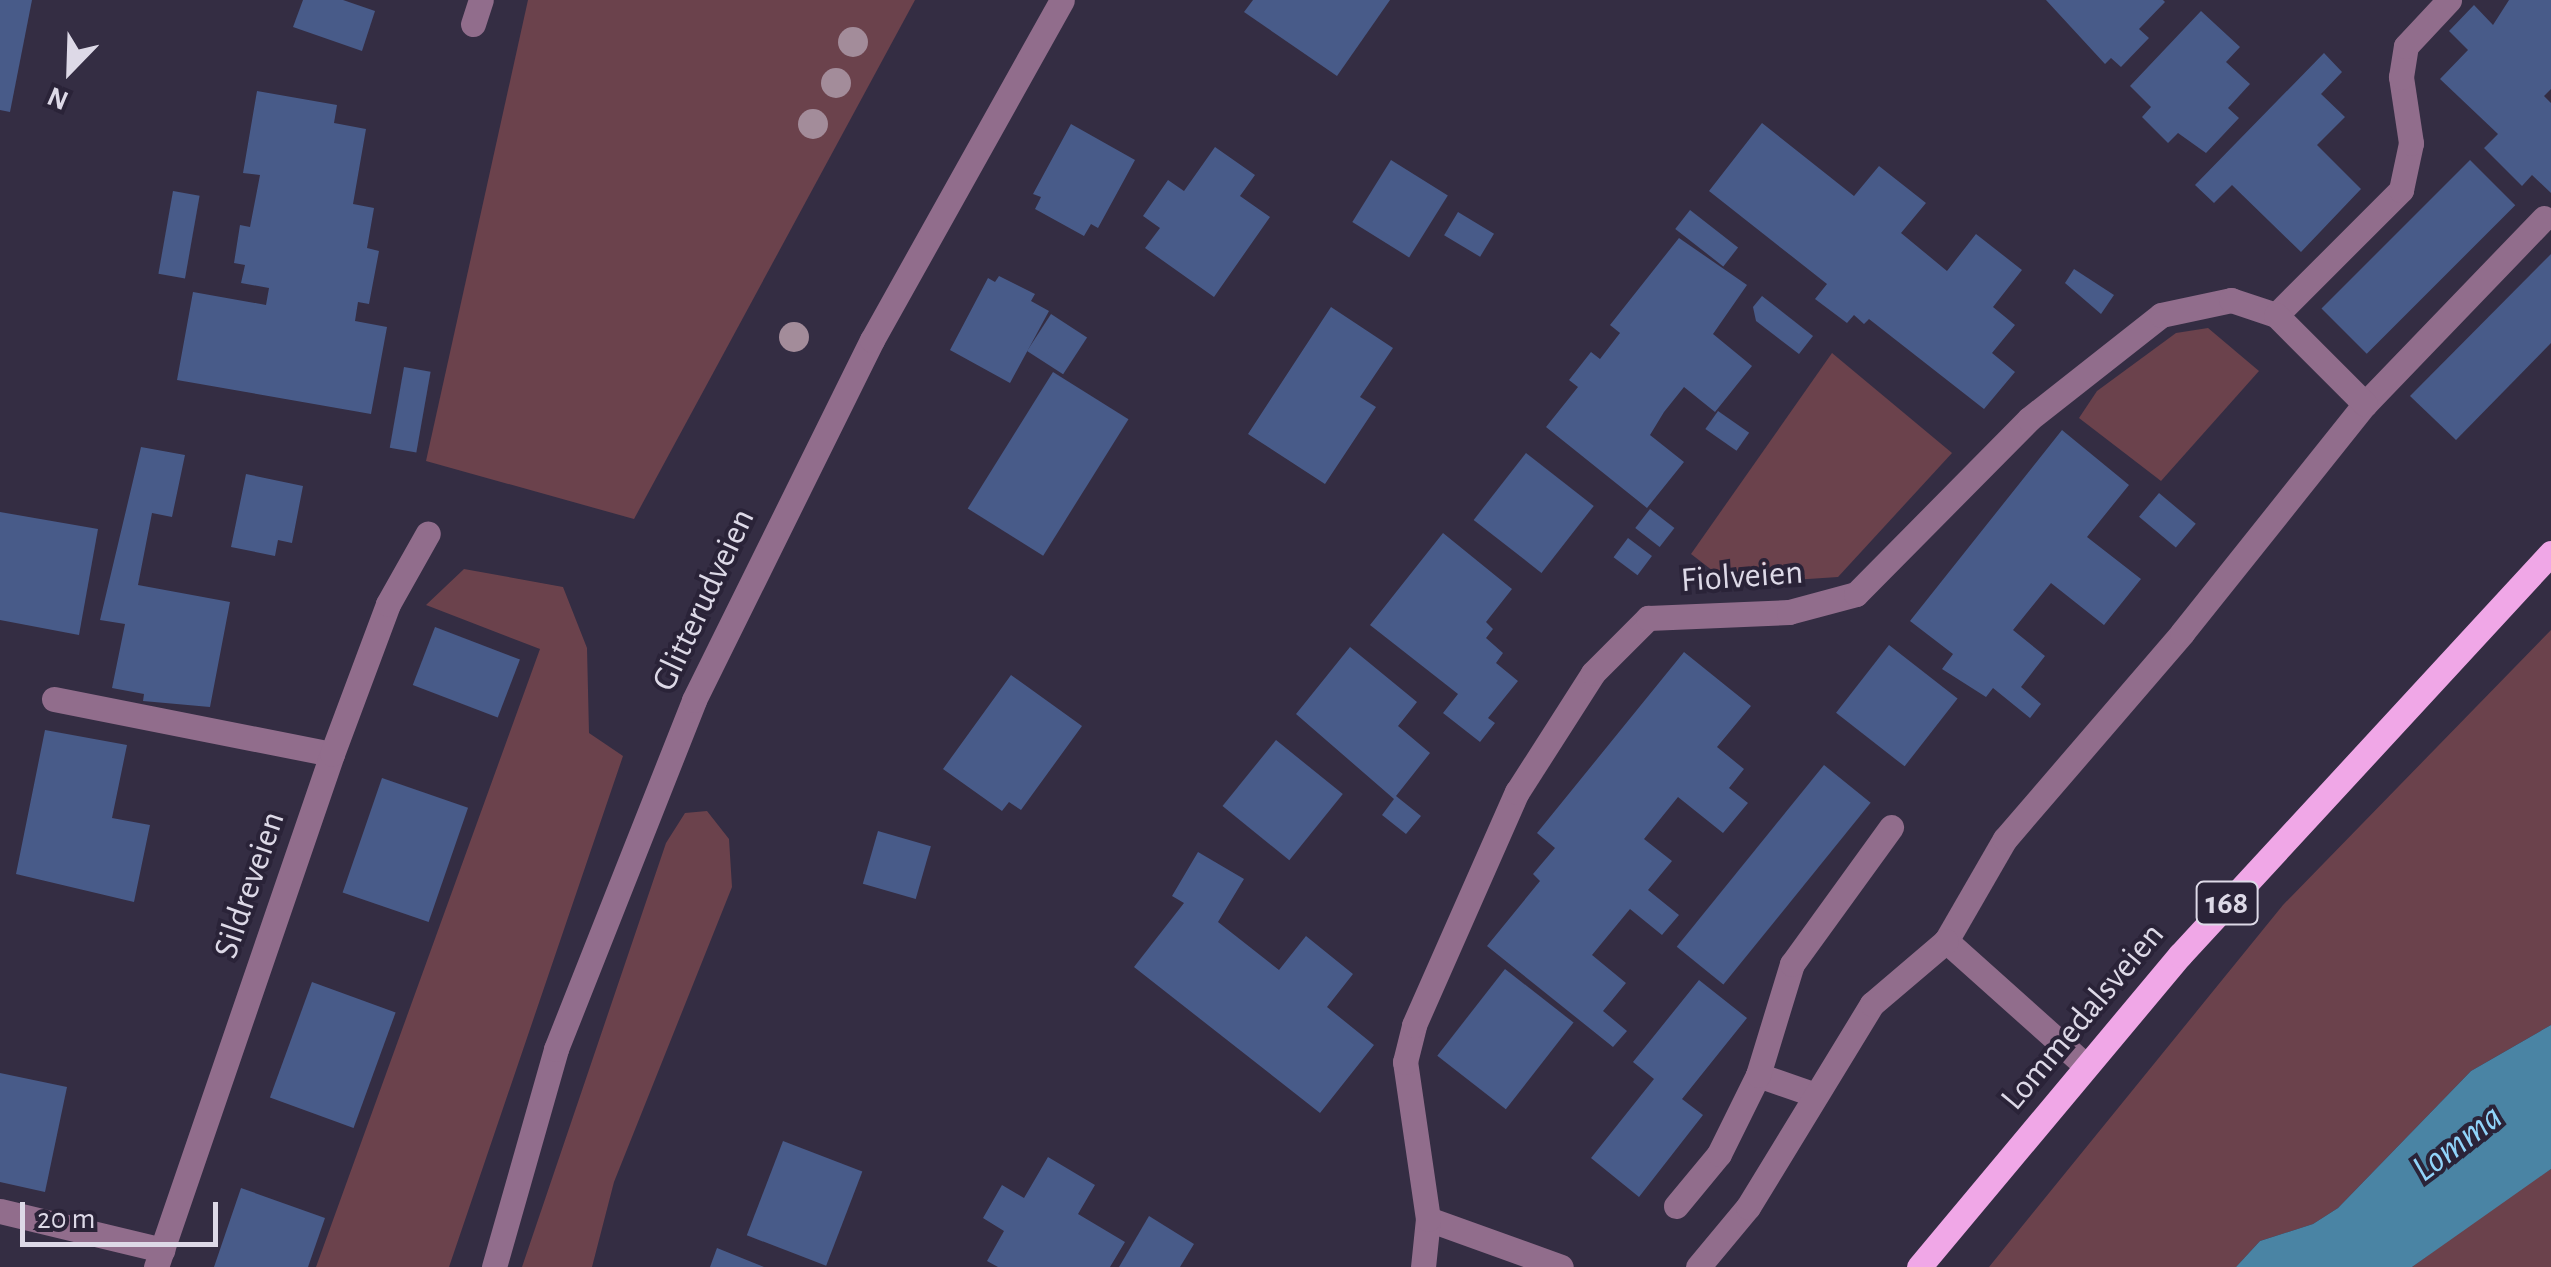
<!DOCTYPE html>
<html>
<head>
<meta charset="utf-8">
<style>
  body { margin:0 }
  #map { position:relative; width:2551px; height:1267px; overflow:hidden; background:#342d43; font-family:"Alegreya Sans",sans-serif }
  div>[style] { position:absolute }
  .green>* { inset:0; background:#6b424c }
  .water>* { inset:0; background:#4a84a4 }
  .building>* { inset:0; background:#485b89; transform-origin:0 0 }
  .minor>* { height:25px; margin:-12.5px; padding:0 12.5px; transform-origin:12.5px; border-radius:12.5px; background:#916d8c }
  .major>* { height:25px; margin:-12.5px; padding:0 12.5px; transform-origin:12.5px; border-radius:12.5px; background:#f0a7e7 }
  .trees>* { width:30px; height:30px; margin:-15px; border-radius:50%; background:#a38c9a }
  span { translate:-50% -50%; white-space:nowrap; text-align:center; line-height:1.15; -webkit-text-stroke:8px #2a2338; paint-order:stroke }
  .shield-label span { padding:2px 8px; background:#2a2338; border:2px solid; border-radius:8px; -webkit-text-stroke-width:0 }
  .shield-label { font-size:32px; color:#ddd9e7; font-weight:700 }
  .street-label { font-size:35px; color:#ddd9e7 }
  .water-label { font-size:38px; color:#91d4fa; font-style:italic }
  .north { position:absolute; left:20px; top:20px; width:100px; height:100px; -webkit-text-stroke:8px #2a2338; paint-order:stroke; rotate:203deg; font-size:28px; font-weight:700; line-height:40px; text-align:center; color:#ddd9e7 }
  .north::after { content:''; display:block; margin:auto; width:35px; height:45px; background:#ddd9e7; clip-path:polygon(50% 0,100% 100%,50% 72%,0 100%) }
  .scale { position:absolute; left:20px; top:1202px; width:198px; height:45px; box-sizing:border-box; border:5px solid #ddd9e7; border-top:0; padding-left:12px; font-size:30px; line-height:35px; white-space:nowrap; color:#ddd9e7; -webkit-text-stroke:8px #2a2338; paint-order:stroke }
</style>
</head>
<body>
<div id="map">
  <div class="green">
    <i style="clip-path:polygon(528px 0,915px 0,634px 519px,426px 461px)"></i>
    <i style="clip-path:polygon(2208px 328px,2259px 371px,2161px 481px,2079px 418px,2097px 391px,2176px 333px)"></i>
    <i style="clip-path:polygon(1832px 353px,1952px 453px,1838px 577px,1730px 584px,1691px 554px)"></i>
    <i style="clip-path:polygon(464px 569px,563px 587px,587px 648px,589px 733px,623px 756px,449px 1267px,316px 1267px,540px 649px,426px 605px)"></i>
    <i style="clip-path:polygon(2551px 630px,2551px 1025px,2471px 1071px,2338px 1208px,2313px 1224px,2260px 1241px,2236px 1267px,1989px 1267px,2283px 905px)"></i>
    <i style="clip-path:polygon(707px 811px,729px 839px,732px 887px,614px 1182px,592px 1267px,522px 1267px,666px 843px,685px 813px)"></i>
    <i style="clip-path:polygon(2551px 1169px,2551px 1267px,2412px 1267px,2516px 1191px)"></i>
  </div>
  <div class="water">
    <i style="clip-path:polygon(2551px 1025px,2551px 1169px,2412px 1267px,2236px 1267px,2260px 1241px,2313px 1224px,2338px 1208px,2471px 1071px)"></i>
  </div>
  <div class="building">
    <i style="clip-path:polygon(0 0,32px 0,10px 112px,0 110px)"></i>
    <i style="clip-path:polygon(303px 0,343px 0,375px 11px,362px 51px,293px 27px)"></i>
    <i style="clip-path:polygon(1253px 0,1390px 0,1337px 76px,1244px 12px)"></i>
    <i style="clip-path:polygon(2046px 0,2163px 0,2165px 2px,2139px 29px,2149px 38px,2121px 67px,2111px 58px,2105px 64px)"></i>
    <i style="clip-path:polygon(2509px 0,2551px 0,2551px 89px,2544px 96px,2551px 103px,2551px 193px,2532px 175px,2522px 186px,2484px 148px,2498px 134px,2440px 79px,2468px 50px,2449px 31px,2474px 5px,2493px 25px)"></i>
    <i style="clip-path:polygon(2201px 11px,2240px 47px,2226px 62px,2250px 84px,2228px 108px,2239px 118px,2206px 153px,2178px 133px,2168px 143px,2142px 117px,2151px 107px,2130px 86px)"></i>
    <i style="clip-path:polygon(2324px 53px,2342px 72px,2321px 94px,2345px 117px,2317px 145px,2361px 189px,2301px 252px,2232px 185px,2214px 203px,2195px 185px)"></i>
    <i style="clip-path:polygon(257px 91px,337px 105px,334px 123px,366px 129px,353px 204px,374px 208px,367px 248px,379px 251px,369px 304px,358px 302px,355px 321px,387px 327px,371px 414px,177px 380px,193px 292px,266px 305px,269px 288px,241px 283px,245px 265px,234px 263px,240px 225px,250px 227px,260px 175px,243px 173px)"></i>
    <i style="clip-path:polygon(1762px 123px,1854px 196px,1879px 166px,1926px 203px,1901px 233px,1947px 271px,1976px 234px,2022px 270px,1993px 307px,2015px 325px,1992px 353px,2015px 372px,1984px 409px,1869px 319px,1864px 324px,1854px 315px,1847px 323px,1815px 299px,1827px 284px,1709px 191px)"></i>
    <i style="clip-path:polygon(1071px 124px,1135px 160px,1098px 228px,1091px 224px,1084px 236px,1035px 209px,1041px 197px,1033px 194px)"></i>
    <i style="clip-path:polygon(1215px 147px,1255px 175px,1240px 196px,1270px 217px,1214px 297px,1145px 248px,1160px 228px,1143px 216px,1168px 180px,1184px 191px)"></i>
    <i style="left:1391px;top:160px;width:67px;height:73px;rotate:32deg"></i>
    <i style="left:2470px;top:160px;width:64px;height:210px;rotate:45deg"></i>
    <i style="left:173px;top:191px;width:27px;height:84px;rotate:10deg"></i>
    <i style="left:1690px;top:210px;width:61px;height:24px;rotate:38deg"></i>
    <i style="left:1458px;top:212px;width:42px;height:27px;rotate:31deg"></i>
    <i style="clip-path:polygon(1679px 238px,1747px 285px,1713px 334px,1752px 366px,1715px 412px,1684px 387px,1664px 412px,1650px 435px,1684px 462px,1647px 508px,1546px 427px,1578px 387px,1569px 380px,1591px 352px,1600px 359px,1620px 333px,1610px 325px)"></i>
    <i style="clip-path:polygon(2551px 254px,2551px 343px,2456px 440px,2410px 396px)"></i>
    <i style="clip-path:polygon(2074px 269px,2114px 295px,2101px 314px,2065px 283px)"></i>
    <i style="clip-path:polygon(999px 276px,1035px 294px,1031px 301px,1049px 311px,1010px 383px,950px 350px,988px 278px,995px 282px)"></i>
    <i style="clip-path:polygon(1762px 296px,1813px 336px,1799px 354px,1756px 321px,1753px 307px)"></i>
    <i style="clip-path:polygon(1331px 307px,1393px 348px,1360px 397px,1376px 407px,1325px 484px,1248px 434px)"></i>
    <i style="left:1051px;top:314px;width:43px;height:44px;rotate:33deg"></i>
    <i style="left:404px;top:367px;width:27px;height:82px;rotate:10deg"></i>
    <i style="left:1053px;top:372px;width:89px;height:161px;rotate:32deg"></i>
    <i style="left:1718px;top:411px;width:38px;height:22px;rotate:35deg"></i>
    <i style="clip-path:polygon(2062px 430px,2129px 485px,2087px 537px,2141px 579px,2104px 625px,2051px 583px,2013px 630px,2045px 656px,2021px 687px,2041px 704px,2030px 718px,1993px 688px,1986px 697px,1942px 669px,1953px 654px,1910px 621px)"></i>
    <i style="clip-path:polygon(141px 447px,185px 455px,172px 517px,152px 513px,138px 585px,230px 602px,210px 707px,143px 701px,144px 694px,112px 688px,125px 624px,100px 620px)"></i>
    <i style="left:1526px;top:453px;width:86px;height:85px;rotate:38deg"></i>
    <i style="clip-path:polygon(246px 474px,303px 486px,292px 543px,278px 540px,275px 556px,231px 547px)"></i>
    <i style="left:2159px;top:493px;width:48px;height:31px;rotate:40deg"></i>
    <i style="left:1650px;top:509px;width:31px;height:24px;rotate:38deg"></i>
    <i style="clip-path:polygon(0 512px,98px 529px,79px 635px,0 620px)"></i>
    <i style="clip-path:polygon(1443px 533px,1512px 589px,1486px 622px,1493px 629px,1486px 638px,1503px 653px,1496px 663px,1518px 681px,1488px 718px,1495px 723px,1480px 742px,1443px 713px,1458px 694px,1370px 625px)"></i>
    <i style="left:1628px;top:538px;width:30px;height:24px;rotate:37deg"></i>
    <i style="left:435px;top:627px;width:91px;height:62px;rotate:21deg"></i>
    <i style="left:1889px;top:645px;width:87px;height:86px;rotate:38deg"></i>
    <i style="clip-path:polygon(1350px 647px,1417px 702px,1398px 726px,1430px 753px,1396px 796px,1421px 816px,1406px 834px,1382px 815px,1394px 799px,1296px 714px)"></i>
    <i style="clip-path:polygon(1684px 652px,1751px 706px,1717px 747px,1744px 769px,1729px 788px,1748px 803px,1723px 833px,1678px 797px,1644px 839px,1672px 861px,1648px 890px,1679px 915px,1662px 935px,1630px 909px,1592px 955px,1626px 983px,1603px 1011px,1627px 1031px,1613px 1047px,1487px 946px,1540px 881px,1533px 874px,1555px 848px,1537px 833px)"></i>
    <i style="clip-path:polygon(1011px 675px,1082px 726px,1021px 810px,1009px 802px,1002px 811px,943px 769px)"></i>
    <i style="clip-path:polygon(45px 730px,127px 745px,112px 818px,150px 825px,134px 902px,16px 874px)"></i>
    <i style="left:1276px;top:740px;width:86px;height:85px;rotate:39deg"></i>
    <i style="left:1824px;top:765px;width:60px;height:234px;rotate:39deg"></i>
    <i style="left:382px;top:778px;width:91px;height:121px;rotate:19deg"></i>
    <i style="left:878px;top:831px;width:55px;height:55px;rotate:16deg"></i>
    <i style="clip-path:polygon(1198px 852px,1244px 879px,1218px 922px,1279px 970px,1306px 936px,1353px 974px,1327px 1007px,1374px 1045px,1320px 1113px,1134px 967px,1184px 903px,1172px 896px)"></i>
    <i style="left:1505px;top:969px;width:87px;height:110px;rotate:38deg"></i>
    <i style="clip-path:polygon(1699px 980px,1747px 1018px,1682px 1099px,1703px 1115px,1639px 1197px,1591px 1158px,1654px 1079px,1633px 1062px)"></i>
    <i style="left:312px;top:982px;width:89px;height:123px;rotate:20deg"></i>
    <i style="clip-path:polygon(0 1073px,67px 1087px,45px 1192px,0 1182px)"></i>
    <i style="left:783px;top:1141px;width:85px;height:101px;rotate:21deg"></i>
    <i style="clip-path:polygon(1048px 1157px,1095px 1185px,1078px 1214px,1125px 1242px,1110px 1267px,998px 1267px,987px 1261px,1004px 1231px,983px 1218px,1002px 1185px,1024px 1198px)"></i>
    <i style="clip-path:polygon(241px 1188px,325px 1218px,308px 1267px,214px 1267px)"></i>
    <i style="clip-path:polygon(1149px 1216px,1194px 1244px,1180px 1267px,1119px 1267px)"></i>
    <i style="clip-path:polygon(717px 1248px,764px 1267px,710px 1267px)"></i>
  </div>
  <div class="minor">
    <i style="left:473px;top:24px;width:25px;rotate:-72deg"></i>
    <i style="left:2276px;top:315px;width:177px;rotate:-45deg"></i>
    <i style="left:2401px;top:190px;width:48px;rotate:-78deg"></i>
    <i style="left:2411px;top:143px;width:67px;rotate:-98.6deg"></i>
    <i style="left:2401px;top:77px;width:31px;rotate:-81deg"></i>
    <i style="left:2406px;top:46px;width:63px;rotate:-46.9deg"></i>
    <i style="left:54px;top:699px;width:283px;rotate:11.2deg"></i>
    <i style="left:2086px;top:1066px;width:188px;rotate:-138.2deg"></i>
    <i style="left:1946px;top:941px;width:118px;rotate:-60deg"></i>
    <i style="left:2005px;top:839px;width:272px;rotate:-49.3deg"></i>
    <i style="left:2182px;top:633px;width:293px;rotate:-51.4deg"></i>
    <i style="left:2365px;top:404px;width:258px;rotate:-46.1deg"></i>
    <i style="left:1758px;top:1075px;width:58px;rotate:19.1deg"></i>
    <i style="left:1676px;top:1206px;width:67px;rotate:-50.4deg"></i>
    <i style="left:1719px;top:1154px;width:88px;rotate:-63.7deg"></i>
    <i style="left:1758px;top:1075px;width:116px;rotate:-73deg"></i>
    <i style="left:1792px;top:964px;width:169px;rotate:-54.1deg"></i>
    <i style="left:0;top:1211px;width:167px;rotate:13.5deg"></i>
    <i style="left:1428px;top:1219px;width:141px;rotate:19.8deg"></i>
    <i style="left:156px;top:1267px;width:542px;rotate:-71.06deg"></i>
    <i style="left:332px;top:754px;width:160px;rotate:-69.5deg"></i>
    <i style="left:388px;top:604px;width:81px;rotate:-60.6deg"></i>
    <i style="left:494px;top:1267px;width:227px;rotate:-74.1deg"></i>
    <i style="left:556px;top:1049px;width:375px;rotate:-68.4deg"></i>
    <i style="left:694px;top:700px;width:402px;rotate:-63.7deg"></i>
    <i style="left:872px;top:340px;width:389px;rotate:-60.8deg"></i>
    <i style="left:1423px;top:1267px;width:48px;rotate:-84.1deg"></i>
    <i style="left:1428px;top:1219px;width:159px;rotate:-98.3deg"></i>
    <i style="left:1405px;top:1062px;width:38px;rotate:-76deg"></i>
    <i style="left:1414px;top:1025px;width:255px;rotate:-66.2deg"></i>
    <i style="left:1517px;top:792px;width:141px;rotate:-57.4deg"></i>
    <i style="left:1593px;top:673px;width:78px;rotate:-45deg"></i>
    <i style="left:1648px;top:618px;width:141px;rotate:-2.4deg"></i>
    <i style="left:1789px;top:612px;width:69px;rotate:-15deg"></i>
    <i style="left:1856px;top:594px;width:246px;rotate:-45.3deg"></i>
    <i style="left:2029px;top:419px;width:168px;rotate:-38.2deg"></i>
    <i style="left:2161px;top:315px;width:72px;rotate:-12.1deg"></i>
    <i style="left:2231px;top:300px;width:47px;rotate:18.4deg"></i>
    <i style="left:2276px;top:315px;width:126px;rotate:45deg"></i>
    <i style="left:1698px;top:1267px;width:78px;rotate:-50.2deg"></i>
    <i style="left:1748px;top:1207px;width:238px;rotate:-58.6deg"></i>
    <i style="left:1872px;top:1004px;width:97px;rotate:-40.4deg"></i>
  </div>
  <div class="major">
    <i style="left:1919px;top:1267px;width:407px;rotate:-50.1deg"></i>
    <i style="left:2180px;top:955px;width:547px;rotate:-47.3deg"></i>
  </div>
  <div class="trees">
    <i style="left:853px;top:42px"></i>
    <i style="left:836px;top:83px"></i>
    <i style="left:813px;top:124px"></i>
    <i style="left:794px;top:337px"></i>
  </div>
  <div class="shield-label">
    <span style="left:2227px;top:903px">168</span>
  </div>
  <div class="street-label">
    <span style="left:1742px;top:577px;rotate:-4deg">Fiolveien</span>
    <span style="left:704px;top:600px;rotate:-65deg">Glitterudveien</span>
    <span style="left:250px;top:885px;rotate:-71deg">Sildreveien</span>
    <span style="left:2083px;top:1017px;rotate:-50deg">Lommedalsveien</span>
  </div>
  <div class="water-label">
    <span style="left:2458px;top:1144px;rotate:-37deg">Lomma</span>
  </div>
  <div class="north">N</div>
  <div class="scale">20 m</div>
</div>
</body>
</html>
